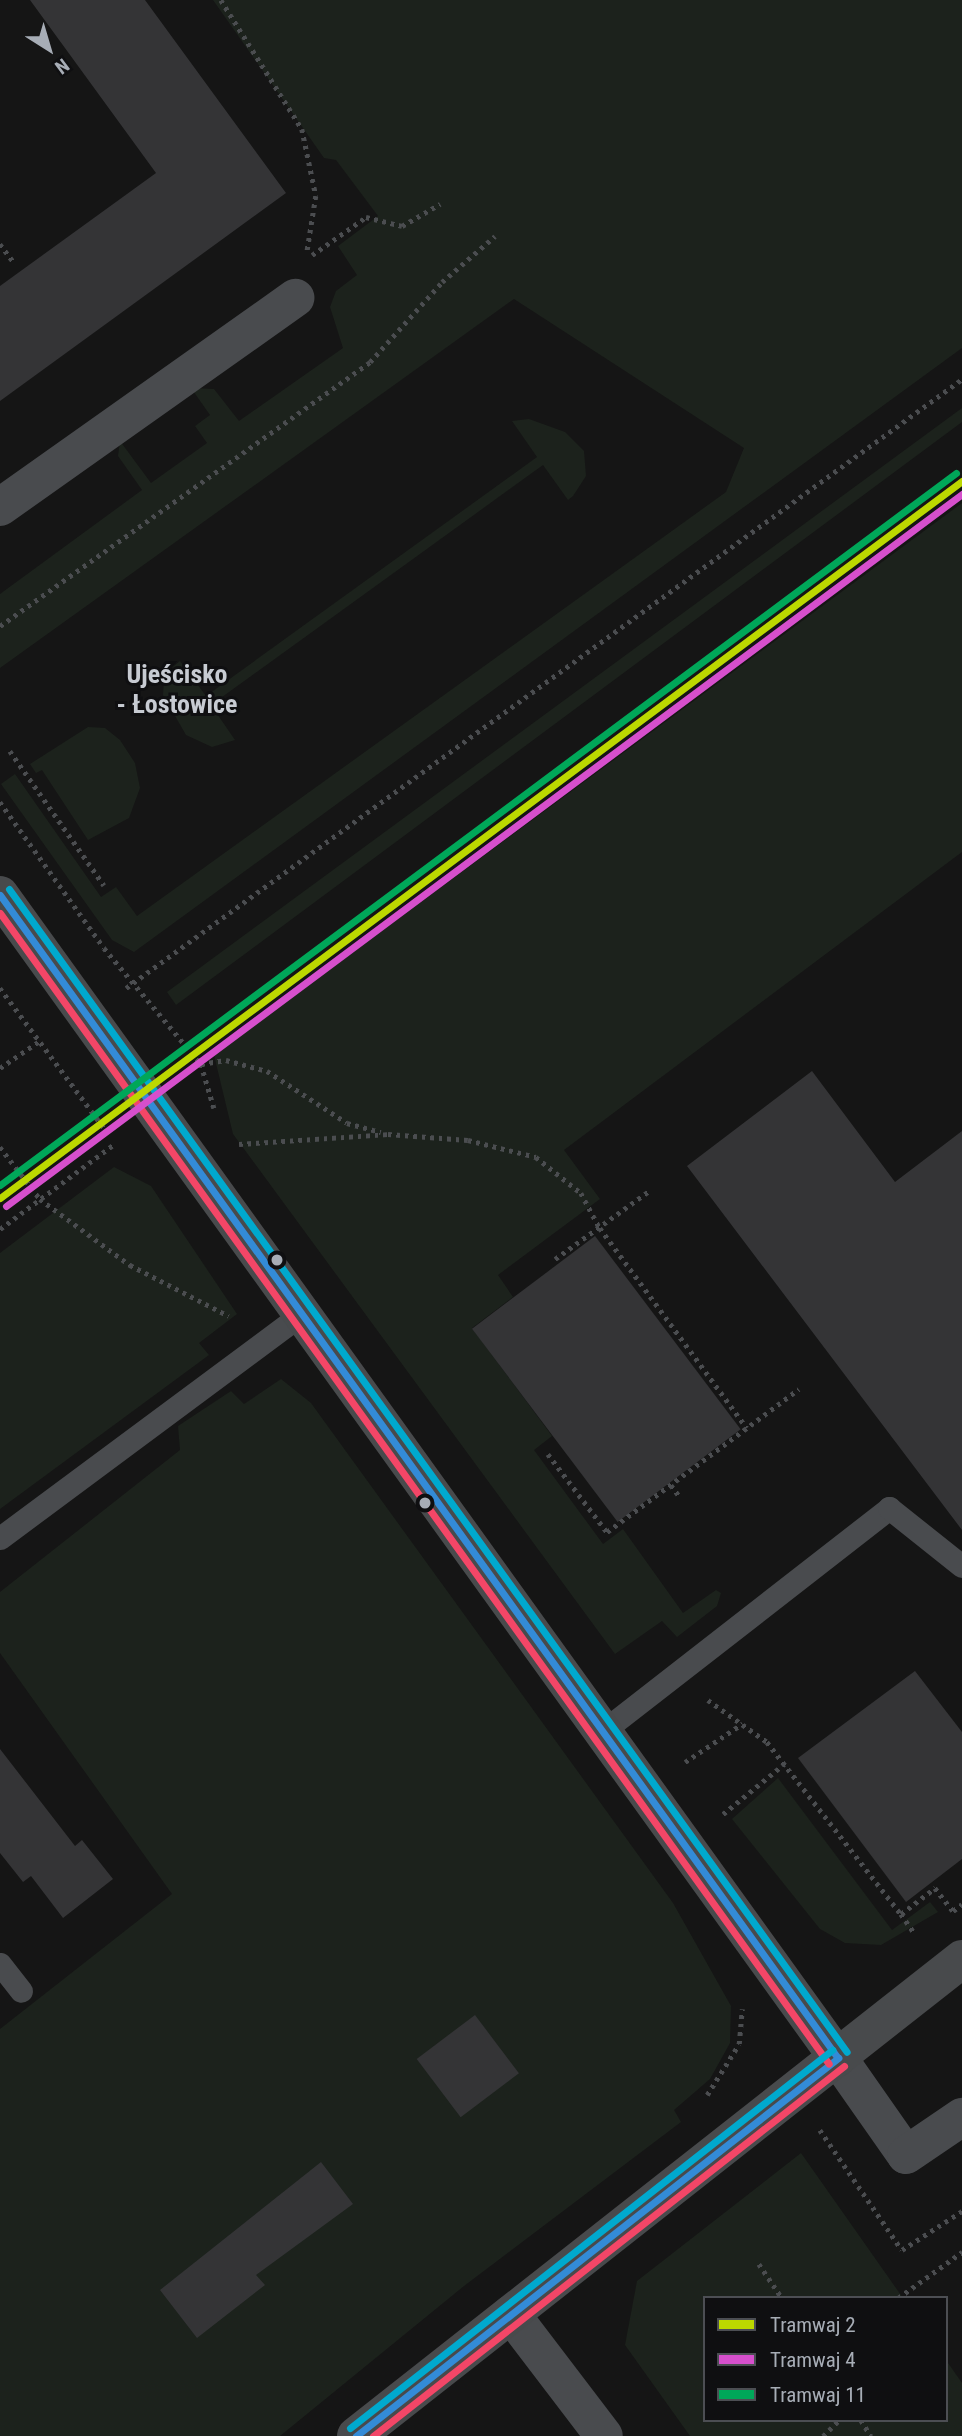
<!DOCTYPE html>
<html>
<head>
<meta charset="utf-8">
<style>
  body { margin:0 }
  #map { position:relative; width:962px; height:2436px; overflow:hidden; background:#151515; font-family:"Roboto Condensed",sans-serif }
  div>[style] { position:absolute }
  .green>* { inset:0; background:#1c221c }
  .building>* { inset:0; background:#343436; transform-origin:0 0 }
  .path>* { height:4.5px; margin-top:-2.25px; transform-origin:0; background:repeating-linear-gradient(90deg,#4b4d50 0 3.5px,transparent 0 8.5px) }
  .lane>* { height:23px; margin:-11.5px; padding:0 11.5px; transform-origin:11.5px; border-radius:11.5px; background:#494b4e }
  .street>* { height:38px; margin:-19px; padding:0 19px; transform-origin:19px; border-radius:19px; background:#494b4e }
  .secondary>* { height:38px; margin:-19px; padding:0 19px; transform-origin:19px; border-radius:19px; background:#484a4c }
  .bus-1>* { height:7px; margin:-3.5px; padding:0 3.5px; transform-origin:3.5px; border-radius:3.5px; background:#338bd7 }
  .bus-2>* { height:7px; margin:-3.5px; padding:0 3.5px; transform-origin:3.5px; border-radius:3.5px; background:#f34667 }
  .bus-3>* { height:7px; margin:-3.5px; padding:0 3.5px; transform-origin:3.5px; border-radius:3.5px; background:#00a9ce }
  .tram-1>* { height:7px; margin:-3.5px; padding:0 3.5px; transform-origin:3.5px; border-radius:3.5px; background:#bcd800 }
  .tram-2>* { height:7px; margin:-3.5px; padding:0 3.5px; transform-origin:3.5px; border-radius:3.5px; background:#d64fcc }
  .tram-3>* { height:7px; margin:-3.5px; padding:0 3.5px; transform-origin:3.5px; border-radius:3.5px; background:#00a759 }
  .dots>* { width:19px; height:19px; translate:-50% -50%; box-sizing:border-box; border:4px solid #0f0f11; border-radius:50% }
  span { translate:-50% -50%; white-space:nowrap; text-align:center; line-height:1.15; -webkit-text-stroke:6px #0f0f11; paint-order:stroke }
  .district-label { font-size:26px; color:#c7cbd2; font-weight:700 }
  .legend { position:absolute; left:703px; top:2296px; width:245px; height:126px; box-sizing:border-box; background:#0f0f11; border:2px solid #4c4e53; margin:0; padding:9px 12px; list-style:none; font-size:21px; color:#a7adb6 }
  .legend li { display:flex; align-items:center; gap:14px; height:35px }
  .legend b { width:35px; border:2px solid #4c4e53 }
  .north { position:absolute; left:14px; top:14px; width:70px; height:70px; -webkit-text-stroke:5px #0f0f11; paint-order:stroke; rotate:143deg; font-size:19px; font-weight:700; line-height:28px; text-align:center; color:#a7adb6 }
  .north::after { content:''; display:block; margin:auto; width:24px; height:32px; background:#a7adb6; clip-path:polygon(50% 0,100% 100%,50% 72%,0 100%) }
</style>
</head>
<body>
<div id="map">
  <div class="green">
    <i style="clip-path:polygon(213px 0,962px 0,962px 348px,134px 952px,112px 940px,1px 784px,15px 774px,101px 897px,116px 887px,137px 916px,726px 492px,744px 448px,514px 299px,0 668px,0 594px,142px 490px,118px 456px,120px 441px,151px 483px,207px 443px,195px 426px,210px 415px,191px 388px,214px 389px,239px 421px,343px 348px,330px 307px,336px 291px,357px 275px,338px 246px,378px 216px,336px 160px,324px 158px)"></i>
    <i style="clip-path:polygon(962px 408px,962px 422px,176px 1005px,167px 992px)"></i>
    <i style="clip-path:polygon(529px 419px,565px 432px,584px 451px,586px 476px,573px 496px,568px 500px,543px 465px,211px 705px,235px 740px,212px 747px,186px 735px,163px 695px,164px 679px,174px 666px,180px 661px,206px 696px,537px 457px,512px 421px)"></i>
    <i style="clip-path:polygon(962px 503px,962px 852px,564px 1150px,600px 1199px,498px 1275px,513px 1297px,472px 1328px,552px 1436px,534px 1450px,603px 1544px,623px 1529px,683px 1613px,716px 1590px,721px 1593px,717px 1606px,677px 1637px,662px 1621px,615px 1654px,233px 1134px,214px 1055px)"></i>
    <i style="clip-path:polygon(88px 727px,105px 728px,120px 740px,135px 763px,140px 788px,129px 818px,88px 840px,42px 770px,36px 773px,30px 764px)"></i>
    <i style="clip-path:polygon(114px 1167px,151px 1186px,237px 1314px,199px 1343px,209px 1355px,0 1509px,0 1253px)"></i>
    <i style="clip-path:polygon(281px 1379px,311px 1403px,673px 1903px,731px 2006px,730px 2043px,710px 2079px,674px 2110px,681px 2122px,464px 2286px,280px 2436px,0 2436px,0 2029px,172px 1894px,0 1653px,0 1592px,180px 1450px,178px 1426px,231px 1391px,244px 1404px)"></i>
    <i style="clip-path:polygon(778px 1778px,892px 1930px,930px 1902px,938px 1912px,881px 1945px,845px 1943px,820px 1929px,732px 1819px)"></i>
    <i style="clip-path:polygon(801px 2153px,903px 2298px,705px 2298px,705px 2420px,946px 2420px,946px 2360px,962px 2383px,962px 2436px,690px 2436px,625px 2345px,637px 2281px)"></i>
  </div>
  <div class="building">
    <i style="clip-path:polygon(30px 0,145px 0,286px 193px,0 401px,0 286px,156px 173px)"></i>
    <i style="clip-path:polygon(812px 1071px,895px 1182px,962px 1131px,962px 1530px,687px 1166px)"></i>
    <i style="left:595px;top:1236px;width:242px;height:154px;rotate:53deg"></i>
    <i style="clip-path:polygon(915px 1671px,962px 1732px,962px 1859px,906px 1902px,798px 1758px)"></i>
    <i style="clip-path:polygon(0 1749px,75px 1846px,82px 1840px,113px 1879px,63px 1918px,31px 1876px,23px 1882px,0 1853px)"></i>
    <i style="left:475px;top:2015px;width:73px;height:73px;rotate:53deg"></i>
    <i style="clip-path:polygon(321px 2162px,353px 2204px,256px 2275px,265px 2285px,197px 2338px,160px 2290px)"></i>
  </div>
  <div class="path">
    <i style="left:221px;top:0;width:152px;rotate:57.9deg"></i>
    <i style="left:302px;top:129px;width:68px;rotate:78.2deg"></i>
    <i style="left:316px;top:196px;width:58px;rotate:99deg"></i>
    <i style="left:0;top:244px;width:25px;rotate:53deg"></i>
    <i style="left:312px;top:255px;width:66px;rotate:-35.1deg"></i>
    <i style="left:366px;top:217px;width:37px;rotate:14deg"></i>
    <i style="left:402px;top:226px;width:44px;rotate:-30.1deg"></i>
    <i style="left:0;top:626px;width:455px;rotate:-35.5deg"></i>
    <i style="left:370px;top:362px;width:108px;rotate:-48deg"></i>
    <i style="left:442px;top:282px;width:70px;rotate:-41deg"></i>
    <i style="left:10px;top:751px;width:164px;rotate:55deg"></i>
    <i style="left:0;top:802px;width:179px;rotate:54.5deg"></i>
    <i style="left:104px;top:948px;width:151px;rotate:50.1deg"></i>
    <i style="left:201px;top:1064px;width:46px;rotate:73.5deg"></i>
    <i style="left:0;top:988px;width:174px;rotate:53.4deg"></i>
    <i style="left:126px;top:988px;width:1034px;rotate:-36.07deg"></i>
    <i style="left:201px;top:1064px;width:25px;rotate:-9deg"></i>
    <i style="left:226px;top:1060px;width:42px;rotate:15deg"></i>
    <i style="left:267px;top:1071px;width:95px;rotate:33deg"></i>
    <i style="left:347px;top:1123px;width:35px;rotate:15deg"></i>
    <i style="left:0;top:1068px;width:50px;rotate:-34.3deg"></i>
    <i style="left:239px;top:1144px;width:149px;rotate:-3.8deg"></i>
    <i style="left:388px;top:1134px;width:80px;rotate:4.3deg"></i>
    <i style="left:468px;top:1140px;width:70px;rotate:14deg"></i>
    <i style="left:536px;top:1157px;width:58px;rotate:38.7deg"></i>
    <i style="left:581px;top:1193px;width:40px;rotate:62deg"></i>
    <i style="left:600px;top:1228px;width:248px;rotate:53.7deg"></i>
    <i style="left:0;top:1147px;width:66px;rotate:52.4deg"></i>
    <i style="left:40px;top:1199px;width:112px;rotate:36.3deg"></i>
    <i style="left:130px;top:1265px;width:111px;rotate:27.3deg"></i>
    <i style="left:0;top:1229px;width:144px;rotate:-36.6deg"></i>
    <i style="left:555px;top:1259px;width:116px;rotate:-35.9deg"></i>
    <i style="left:548px;top:1454px;width:98px;rotate:52.9deg"></i>
    <i style="left:607px;top:1532px;width:239px;rotate:-36.7deg"></i>
    <i style="left:671px;top:1485px;width:15px;rotate:53deg"></i>
    <i style="left:708px;top:1700px;width:72px;rotate:35.4deg"></i>
    <i style="left:767px;top:1742px;width:218px;rotate:52.1deg"></i>
    <i style="left:901px;top:1914px;width:43px;rotate:-37.4deg"></i>
    <i style="left:935px;top:1888px;width:29px;rotate:52deg"></i>
    <i style="left:953px;top:1911px;width:11px;rotate:-38deg"></i>
    <i style="left:685px;top:1762px;width:69px;rotate:-33.7deg"></i>
    <i style="left:723px;top:1814px;width:79px;rotate:-39.3deg"></i>
    <i style="left:901px;top:1914px;width:24px;rotate:55deg"></i>
    <i style="left:707px;top:2095px;width:60px;rotate:-57.9deg"></i>
    <i style="left:739px;top:2044px;width:35px;rotate:-85deg"></i>
    <i style="left:820px;top:2130px;width:145px;rotate:55.7deg"></i>
    <i style="left:902px;top:2250px;width:72px;rotate:-33deg"></i>
    <i style="left:759px;top:2264px;width:41px;rotate:55.9deg"></i>
    <i style="left:898px;top:2298px;width:79px;rotate:-35.7deg"></i>
    <i style="left:861px;top:2420px;width:19px;rotate:58deg"></i>
    <i style="left:823px;top:2436px;width:23px;rotate:-45deg"></i>
  </div>
  <div class="lane">
    <i style="left:0;top:1538px;width:376px;rotate:-36.6deg"></i>
    <i style="left:603px;top:1731px;width:363px;rotate:-37.9deg"></i>
    <i style="left:889px;top:1508px;width:93px;rotate:38.5deg"></i>
    <i style="left:0;top:1964px;width:34px;rotate:52deg"></i>
  </div>
  <div class="street">
    <i style="left:0;top:507px;width:362px;rotate:-35.3deg"></i>
    <i style="left:838px;top:2058px;width:118px;rotate:55deg"></i>
    <i style="left:906px;top:2155px;width:68px;rotate:-34.2deg"></i>
    <i style="left:511px;top:2314px;width:153px;rotate:52.7deg"></i>
  </div>
  <div class="secondary">
    <i style="left:0;top:895px;width:1433px;rotate:54.23deg"></i>
    <i style="left:356px;top:2436px;width:771px;rotate:-38.21deg"></i>
  </div>
  <div class="bus-1">
    <i style="left:0;top:895px;width:1433px;rotate:54.23deg"></i>
    <i style="left:356px;top:2436px;width:613px;rotate:-38.1deg"></i>
  </div>
  <div class="bus-2">
    <i style="left:0;top:913px;width:1418px;rotate:54.24deg"></i>
    <i style="left:373px;top:2436px;width:599px;rotate:-38.15deg"></i>
  </div>
  <div class="bus-3">
    <i style="left:9px;top:889px;width:1433px;rotate:54.23deg"></i>
    <i style="left:350px;top:2428px;width:613px;rotate:-38.1deg"></i>
  </div>
  <div class="tram-1">
    <i style="left:0;top:1198px;width:1200px;rotate:-36.7deg"></i>
  </div>
  <div class="tram-2">
    <i style="left:6px;top:1206px;width:1192px;rotate:-36.68deg"></i>
  </div>
  <div class="tram-3">
    <i style="left:0;top:1185px;width:1192px;rotate:-36.68deg"></i>
  </div>
  <div class="dots">
    <i style="left:277px;top:1260px;background:#a7adb6"></i>
    <i style="left:425px;top:1503px;background:#a7adb6"></i>
  </div>
  <div class="district-label">
    <span style="left:177px;top:690px">Ujeścisko<br>- Łostowice</span>
  </div>
  <ul class="legend">
  <li><b style="height:9px;background:#bcd800"></b>Tramwaj 2</li>
  <li><b style="height:9px;background:#d64fcc"></b>Tramwaj 4</li>
  <li><b style="height:9px;background:#00a759"></b>Tramwaj 11</li>
  </ul>
  <div class="north">N</div>
</div>
</body>
</html>
